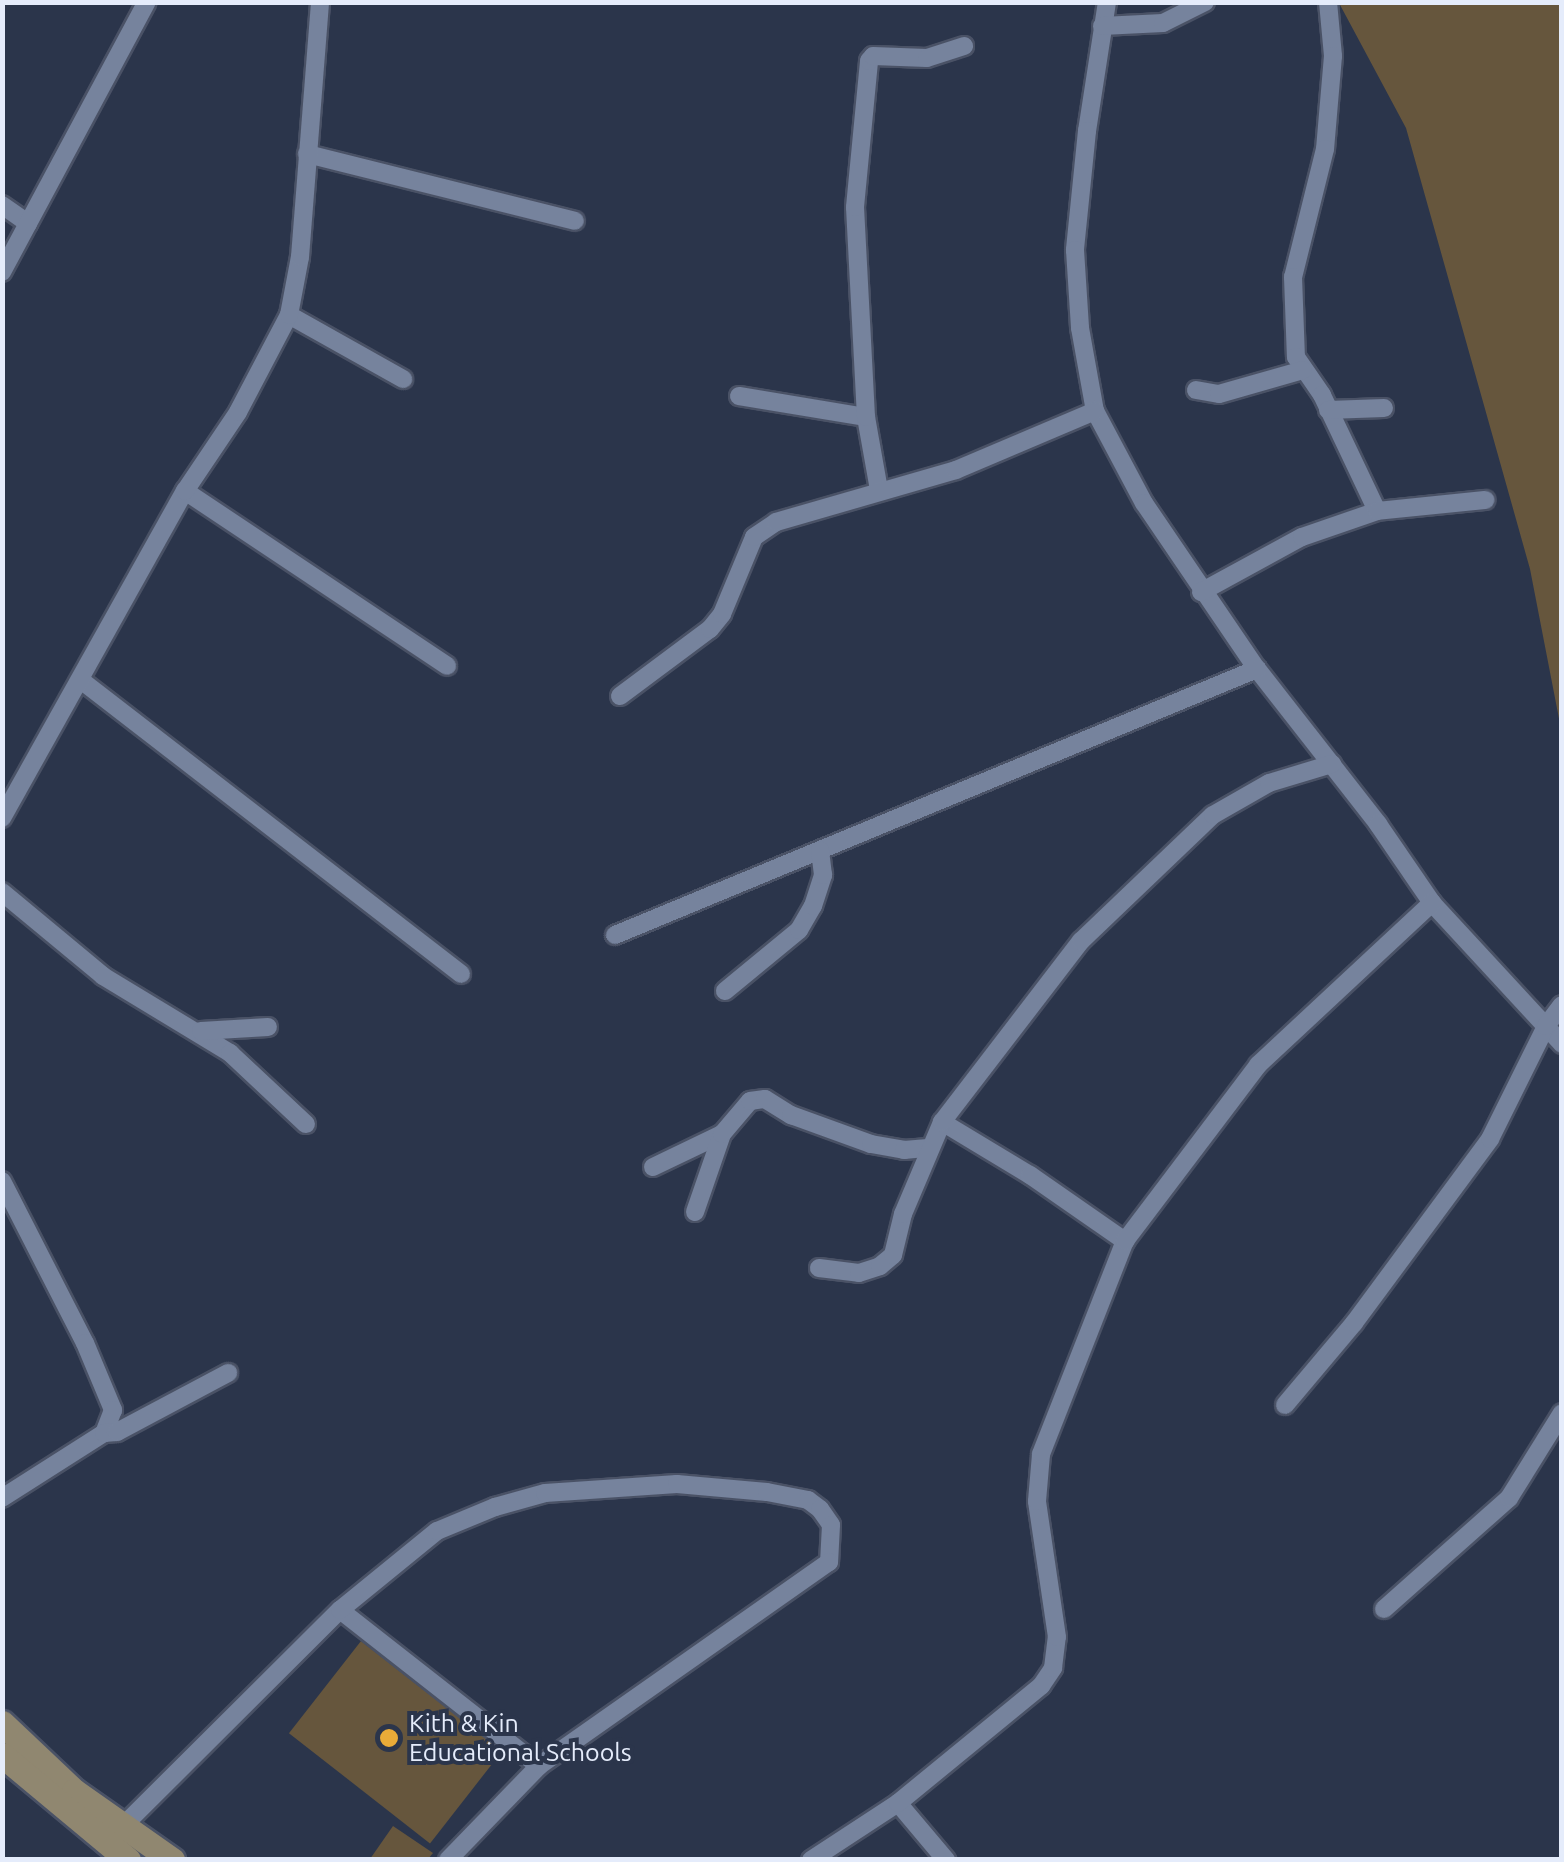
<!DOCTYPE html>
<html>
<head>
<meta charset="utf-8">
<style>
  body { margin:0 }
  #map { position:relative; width:1564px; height:1862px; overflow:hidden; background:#2b354b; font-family:Ubuntu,sans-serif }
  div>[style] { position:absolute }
  .green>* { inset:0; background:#66563d; transform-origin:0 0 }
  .roads { filter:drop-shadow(2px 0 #4a5266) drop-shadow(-2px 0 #4a5266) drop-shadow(0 2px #4a5266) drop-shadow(0 -2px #4a5266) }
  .street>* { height:18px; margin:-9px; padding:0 9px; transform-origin:9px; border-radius:9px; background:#76839d }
  .secondary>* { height:25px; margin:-12.5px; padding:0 12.5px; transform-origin:12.5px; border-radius:12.5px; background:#908770 }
  .dots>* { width:28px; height:28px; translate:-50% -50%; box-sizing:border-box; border:5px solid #2b354b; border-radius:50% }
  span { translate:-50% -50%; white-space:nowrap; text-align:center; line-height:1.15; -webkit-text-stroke:8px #2b354b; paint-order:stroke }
  .poi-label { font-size:25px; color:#e5ecfb }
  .left { translate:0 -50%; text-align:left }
  .frame { position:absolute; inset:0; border:5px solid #e5ecfb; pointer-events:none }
</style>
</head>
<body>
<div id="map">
  <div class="green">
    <i style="clip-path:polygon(1339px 3px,1561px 3px,1561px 729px,1530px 569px,1406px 128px)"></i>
    <i style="left:361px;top:1641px;width:179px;height:117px;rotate:38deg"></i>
    <i style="clip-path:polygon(393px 1826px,433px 1853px,428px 1859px,370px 1859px)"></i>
  </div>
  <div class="roads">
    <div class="street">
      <i style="left:1107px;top:2px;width:131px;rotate:98.8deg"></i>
      <i style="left:1087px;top:131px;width:120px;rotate:95.8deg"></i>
      <i style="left:1075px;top:250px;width:78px;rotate:86.3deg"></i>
      <i style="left:1080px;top:328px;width:84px;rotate:79.8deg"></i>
      <i style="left:1095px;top:411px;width:104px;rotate:62deg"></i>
      <i style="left:1144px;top:503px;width:201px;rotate:55.8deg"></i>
      <i style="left:1257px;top:669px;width:197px;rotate:52deg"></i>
      <i style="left:1378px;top:824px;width:96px;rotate:55.6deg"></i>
      <i style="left:1432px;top:903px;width:192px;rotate:47.3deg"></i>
      <i style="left:1328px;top:2px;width:54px;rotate:84.7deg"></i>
      <i style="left:1333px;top:56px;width:93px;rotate:94.9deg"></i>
      <i style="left:1325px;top:149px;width:132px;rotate:104deg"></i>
      <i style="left:1293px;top:277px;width:80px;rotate:87.9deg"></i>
      <i style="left:1296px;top:357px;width:46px;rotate:55.6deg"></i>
      <i style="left:1322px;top:395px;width:128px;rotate:64.6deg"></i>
      <i style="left:1102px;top:26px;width:61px;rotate:-2.8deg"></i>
      <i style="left:1163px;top:23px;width:47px;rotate:-26.6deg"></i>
      <i style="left:307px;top:154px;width:276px;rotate:14deg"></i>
      <i style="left:2px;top:205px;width:32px;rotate:35deg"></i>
      <i style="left:2px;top:272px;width:306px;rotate:-61.8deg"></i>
      <i style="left:289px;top:315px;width:131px;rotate:29.3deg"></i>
      <i style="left:1196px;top:390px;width:23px;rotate:10deg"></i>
      <i style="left:1219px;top:394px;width:87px;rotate:-15.9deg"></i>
      <i style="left:739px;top:396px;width:129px;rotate:9.4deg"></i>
      <i style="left:1328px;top:410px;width:56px;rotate:-2deg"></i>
      <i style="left:879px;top:490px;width:74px;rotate:-100.1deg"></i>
      <i style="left:866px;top:417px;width:210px;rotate:-93deg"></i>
      <i style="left:855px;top:207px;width:147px;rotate:-84.5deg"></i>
      <i style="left:869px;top:61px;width:6px;rotate:-51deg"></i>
      <i style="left:873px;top:56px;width:54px;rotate:2.1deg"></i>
      <i style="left:927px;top:58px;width:39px;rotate:-18deg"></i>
      <i style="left:185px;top:491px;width:315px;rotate:33.7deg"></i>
      <i style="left:1201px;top:592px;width:115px;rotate:-28.6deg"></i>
      <i style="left:1302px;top:537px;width:79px;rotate:-19.1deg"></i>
      <i style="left:1377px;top:511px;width:109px;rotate:-5.8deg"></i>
      <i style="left:82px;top:681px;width:479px;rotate:37.7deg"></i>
      <i style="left:620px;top:696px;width:112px;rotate:-36.7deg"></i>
      <i style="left:710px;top:629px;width:19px;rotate:-51deg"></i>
      <i style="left:722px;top:614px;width:83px;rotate:-67.4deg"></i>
      <i style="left:754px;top:537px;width:27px;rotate:-34deg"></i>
      <i style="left:776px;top:522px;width:187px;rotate:-16.1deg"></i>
      <i style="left:956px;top:470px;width:151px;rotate:-23deg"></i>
      <i style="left:2px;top:818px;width:375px;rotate:-60.8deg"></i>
      <i style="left:185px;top:491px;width:95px;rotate:-56.1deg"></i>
      <i style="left:238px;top:412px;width:110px;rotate:-62.3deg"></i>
      <i style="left:289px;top:315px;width:59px;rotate:-79.3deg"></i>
      <i style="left:300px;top:257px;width:256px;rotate:-85.5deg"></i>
      <i style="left:2px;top:892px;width:131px;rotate:39.7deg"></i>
      <i style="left:103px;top:976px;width:149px;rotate:31.2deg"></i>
      <i style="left:230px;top:1053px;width:104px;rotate:43.1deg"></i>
      <i style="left:615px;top:935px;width:695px;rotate:-22.51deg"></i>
      <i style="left:725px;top:991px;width:96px;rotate:-39.5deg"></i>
      <i style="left:799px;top:930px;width:28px;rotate:-60deg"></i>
      <i style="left:813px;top:906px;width:33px;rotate:-72deg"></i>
      <i style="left:823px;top:875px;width:25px;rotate:-97deg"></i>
      <i style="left:201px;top:1031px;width:67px;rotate:-3.4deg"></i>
      <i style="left:942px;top:1122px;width:103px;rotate:31.1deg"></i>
      <i style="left:1030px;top:1175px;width:116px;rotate:34.8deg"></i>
      <i style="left:653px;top:1167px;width:76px;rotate:-25.6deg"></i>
      <i style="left:2px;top:1181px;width:182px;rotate:62.9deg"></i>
      <i style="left:85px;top:1343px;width:73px;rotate:67.3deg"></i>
      <i style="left:113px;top:1410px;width:25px;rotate:111deg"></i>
      <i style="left:695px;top:1212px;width:83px;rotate:-70.9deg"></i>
      <i style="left:722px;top:1134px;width:43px;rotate:-49.7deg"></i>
      <i style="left:750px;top:1101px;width:15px;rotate:-8deg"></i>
      <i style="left:765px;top:1099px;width:31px;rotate:32deg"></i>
      <i style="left:791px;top:1115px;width:85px;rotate:19.9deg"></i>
      <i style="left:871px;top:1144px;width:34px;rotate:10deg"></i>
      <i style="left:904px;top:1150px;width:24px;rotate:-5deg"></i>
      <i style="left:819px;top:1268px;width:40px;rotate:7.1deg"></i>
      <i style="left:859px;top:1273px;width:22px;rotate:-18deg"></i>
      <i style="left:880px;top:1266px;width:17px;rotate:-40deg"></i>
      <i style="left:893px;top:1255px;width:42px;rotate:-76.3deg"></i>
      <i style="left:903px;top:1214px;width:100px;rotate:-67deg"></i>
      <i style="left:942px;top:1122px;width:228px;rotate:-52.5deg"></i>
      <i style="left:1081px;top:941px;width:182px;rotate:-43.7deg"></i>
      <i style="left:1213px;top:815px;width:64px;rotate:-29.7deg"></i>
      <i style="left:1269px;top:783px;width:66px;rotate:-16.8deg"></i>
      <i style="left:1285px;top:1405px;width:107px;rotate:-49.9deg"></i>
      <i style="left:1354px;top:1323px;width:229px;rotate:-53.5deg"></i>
      <i style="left:1490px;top:1139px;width:126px;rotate:-63.6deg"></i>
      <i style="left:1546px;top:1026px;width:26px;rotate:-53deg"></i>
      <i style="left:2px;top:1498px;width:121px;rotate:-32.5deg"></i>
      <i style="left:104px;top:1433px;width:13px;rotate:-4deg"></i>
      <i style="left:117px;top:1432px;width:126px;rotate:-28deg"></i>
      <i style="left:1384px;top:1609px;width:167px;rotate:-41.6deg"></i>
      <i style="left:1509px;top:1498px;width:100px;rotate:-58.1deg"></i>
      <i style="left:340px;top:1610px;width:253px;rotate:38.1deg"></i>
      <i style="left:898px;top:1803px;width:75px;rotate:49.9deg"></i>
      <i style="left:122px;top:1827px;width:308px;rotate:-44.9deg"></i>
      <i style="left:340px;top:1610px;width:125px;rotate:-39.2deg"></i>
      <i style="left:437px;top:1531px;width:63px;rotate:-22.5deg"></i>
      <i style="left:495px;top:1507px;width:52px;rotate:-15.6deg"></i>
      <i style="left:545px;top:1493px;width:132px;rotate:-3.9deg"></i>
      <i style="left:677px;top:1484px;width:90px;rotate:5.1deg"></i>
      <i style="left:767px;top:1492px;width:42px;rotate:11deg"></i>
      <i style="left:808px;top:1500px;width:15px;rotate:37deg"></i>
      <i style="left:820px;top:1509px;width:19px;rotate:55deg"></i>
      <i style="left:831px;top:1525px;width:37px;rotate:93deg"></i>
      <i style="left:829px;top:1562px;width:355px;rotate:144.9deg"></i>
      <i style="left:539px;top:1766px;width:131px;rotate:134.1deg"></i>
      <i style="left:811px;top:1860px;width:104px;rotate:-33.2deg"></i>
      <i style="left:898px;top:1803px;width:185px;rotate:-39.3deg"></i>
      <i style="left:1041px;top:1686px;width:22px;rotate:-56deg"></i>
      <i style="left:1053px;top:1668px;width:31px;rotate:-83deg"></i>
      <i style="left:1057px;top:1637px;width:137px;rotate:-98.4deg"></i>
      <i style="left:1037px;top:1501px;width:47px;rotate:-85.1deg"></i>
      <i style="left:1041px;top:1454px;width:229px;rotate:-68.5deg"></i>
      <i style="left:1125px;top:1241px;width:221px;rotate:-52.9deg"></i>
      <i style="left:1258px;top:1065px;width:238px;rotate:-43deg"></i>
    </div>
    <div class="secondary">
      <i style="left:2px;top:1723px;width:99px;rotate:43.4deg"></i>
      <i style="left:74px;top:1791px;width:120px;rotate:35.1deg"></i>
      <i style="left:2px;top:1755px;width:164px;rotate:39.8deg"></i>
    </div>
  </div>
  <div class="dots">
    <i style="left:389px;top:1738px;background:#e9ab38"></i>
  </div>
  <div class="poi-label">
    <span class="left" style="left:409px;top:1738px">Kith &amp; Kin<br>Educational Schools</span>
  </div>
  <div class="frame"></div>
</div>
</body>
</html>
